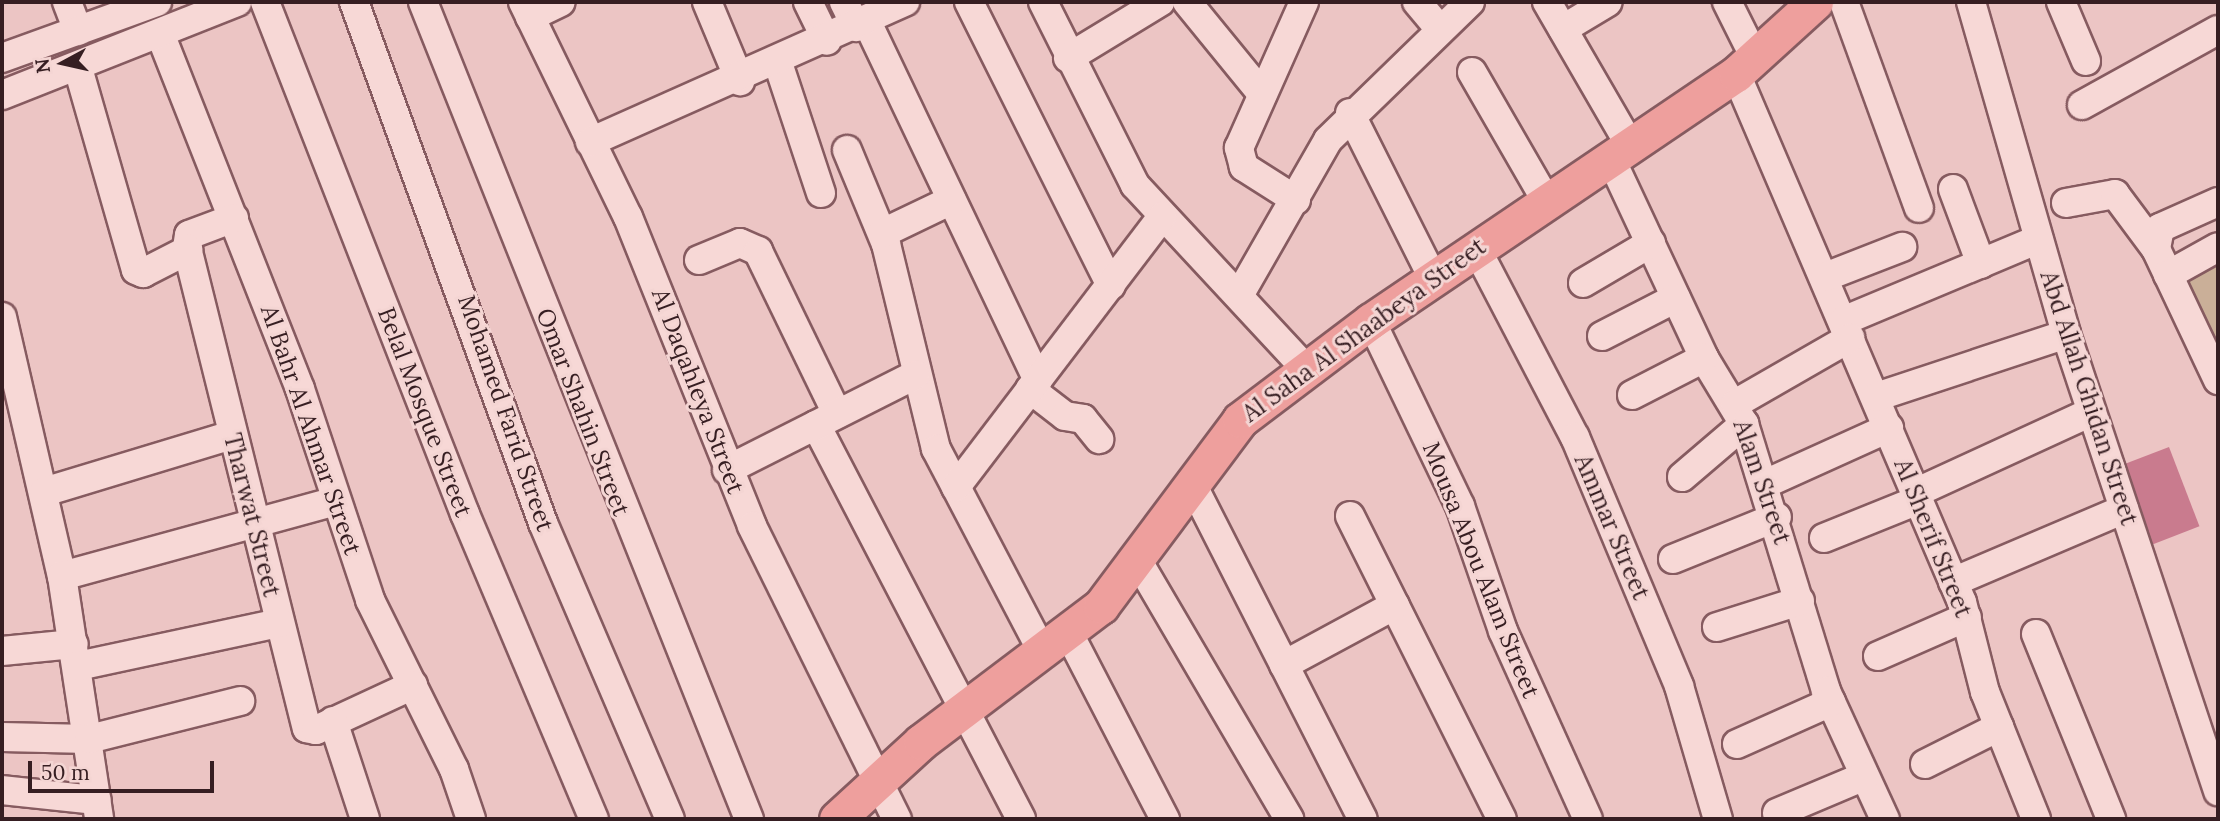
<!DOCTYPE html>
<html>
<head>
<meta charset="utf-8">
<style>
  body { margin:0 }
  #map { position:relative; width:2220px; height:821px; overflow:hidden; background:#ecc5c4; font-family:Lora,serif }
  div>[style] { position:absolute }
  .green>* { inset:0; background:#caaf98 }
  .building>* { inset:0; background:#c97b8e; transform-origin:0 0 }
  .roads { filter:drop-shadow(2px 0 #865b60) drop-shadow(-2px 0 #865b60) drop-shadow(0 2px #865b60) drop-shadow(0 -2px #865b60) }
  .minor>* { height:28px; margin:-14px; padding:0 14px; transform-origin:14px; border-radius:14px; background:#f7d8d6 }
  .major>* { height:35px; margin:-17.5px; padding:0 17.5px; transform-origin:17.5px; border-radius:17.5px; background:#ee9f9d }
  span { translate:-50% -50%; white-space:nowrap; text-align:center; line-height:1.15; -webkit-text-stroke:6px #f4d5d3; paint-order:stroke }
  .street-label { font-size:24px; color:#361e22 }
  .frame { position:absolute; inset:0; border:4px solid #361e22; pointer-events:none }
  .north { position:absolute; left:28px; top:28px; width:70px; height:70px; -webkit-text-stroke:5px #f4d5d3; paint-order:stroke; rotate:262deg; font-size:19px; font-weight:700; line-height:28px; text-align:center; color:#361e22 }
  .north::after { content:''; display:block; margin:auto; width:24px; height:32px; background:#361e22; clip-path:polygon(50% 0,100% 100%,50% 72%,0 100%) }
  .scale { position:absolute; left:28px; top:761px; width:186px; height:32px; box-sizing:border-box; border:4px solid #361e22; border-top:0; padding-left:9px; font-size:21px; line-height:24px; white-space:nowrap; color:#361e22; -webkit-text-stroke:5px #f4d5d3; paint-order:stroke }
</style>
</head>
<body>
<div id="map">
  <div class="green">
    <i style="clip-path:polygon(2218px 262px,2218px 367px,2173px 288px)"></i>
  </div>
  <div class="building">
    <i style="left:2169px;top:447px;width:85px;height:51px;rotate:69deg"></i>
  </div>
  <div class="roads">
    <div class="minor">
      <i style="left:67px;top:2px;width:31px;rotate:69deg"></i>
      <i style="left:265px;top:2px;width:550px;rotate:68.66deg"></i>
      <i style="left:465px;top:514px;width:331px;rotate:67.1deg"></i>
      <i style="left:354px;top:2px;width:554px;rotate:70.06deg"></i>
      <i style="left:543px;top:523px;width:322px;rotate:66.8deg"></i>
      <i style="left:423px;top:2px;width:880px;rotate:68.25deg"></i>
      <i style="left:523px;top:2px;width:239px;rotate:64deg"></i>
      <i style="left:628px;top:217px;width:333px;rotate:68.1deg"></i>
      <i style="left:752px;top:526px;width:327px;rotate:63.7deg"></i>
      <i style="left:707px;top:2px;width:86px;rotate:67.3deg"></i>
      <i style="left:808px;top:2px;width:43px;rotate:64deg"></i>
      <i style="left:844px;top:2px;width:28px;rotate:64deg"></i>
      <i style="left:969px;top:2px;width:317px;rotate:63.4deg"></i>
      <i style="left:1043px;top:2px;width:205px;rotate:63.3deg"></i>
      <i style="left:1135px;top:185px;width:250px;rotate:47.1deg"></i>
      <i style="left:1187px;top:2px;width:119px;rotate:50.8deg"></i>
      <i style="left:1417px;top:2px;width:33px;rotate:50deg"></i>
      <i style="left:1547px;top:2px;width:165px;rotate:59.9deg"></i>
      <i style="left:1727px;top:2px;width:63px;rotate:63.4deg"></i>
      <i style="left:1844px;top:2px;width:219px;rotate:70deg"></i>
      <i style="left:1971px;top:2px;width:345px;rotate:74deg"></i>
      <i style="left:2066px;top:334px;width:482px;rotate:71.6deg"></i>
      <i style="left:2061px;top:2px;width:64px;rotate:67deg"></i>
      <i style="left:530px;top:17px;width:34px;rotate:-26deg"></i>
      <i style="left:867px;top:22px;width:397px;rotate:64.5deg"></i>
      <i style="left:1563px;top:29px;width:52px;rotate:-31deg"></i>
      <i style="left:161px;top:36px;width:379px;rotate:68.5deg"></i>
      <i style="left:300px;top:389px;width:222px;rotate:71.6deg"></i>
      <i style="left:370px;top:600px;width:189px;rotate:63.6deg"></i>
      <i style="left:454px;top:769px;width:53px;rotate:71.2deg"></i>
      <i style="left:2px;top:58px;width:165px;rotate:-19.9deg"></i>
      <i style="left:1068px;top:58px;width:108px;rotate:-31.3deg"></i>
      <i style="left:778px;top:63px;width:137px;rotate:71.7deg"></i>
      <i style="left:78px;top:68px;width:210px;rotate:74deg"></i>
      <i style="left:136px;top:270px;width:8px;rotate:23deg"></i>
      <i style="left:143px;top:273px;width:51px;rotate:-27.1deg"></i>
      <i style="left:1472px;top:72px;width:148px;rotate:60deg"></i>
      <i style="left:1736px;top:74px;width:574px;rotate:66.83deg"></i>
      <i style="left:1962px;top:602px;width:93px;rotate:75.7deg"></i>
      <i style="left:1985px;top:692px;width:137px;rotate:68.1deg"></i>
      <i style="left:2px;top:95px;width:253px;rotate:-21.6deg"></i>
      <i style="left:2082px;top:105px;width:155px;rotate:-28.9deg"></i>
      <i style="left:1350px;top:113px;width:185px;rotate:63.3deg"></i>
      <i style="left:590px;top:142px;width:345px;rotate:-24deg"></i>
      <i style="left:847px;top:150px;width:102px;rotate:67.5deg"></i>
      <i style="left:886px;top:244px;width:211px;rotate:76.3deg"></i>
      <i style="left:936px;top:449px;width:228px;rotate:62.3deg"></i>
      <i style="left:1610px;top:157px;width:222px;rotate:64.9deg"></i>
      <i style="left:1704px;top:358px;width:77px;rotate:58.8deg"></i>
      <i style="left:1744px;top:424px;width:279px;rotate:72.9deg"></i>
      <i style="left:1826px;top:691px;width:141px;rotate:65.3deg"></i>
      <i style="left:1953px;top:189px;width:80px;rotate:69.5deg"></i>
      <i style="left:1296px;top:200px;width:62px;rotate:-147.6deg"></i>
      <i style="left:1244px;top:167px;width:20px;rotate:-105deg"></i>
      <i style="left:1239px;top:148px;width:160px;rotate:-66deg"></i>
      <i style="left:2218px;top:202px;width:64px;rotate:155.9deg"></i>
      <i style="left:2160px;top:228px;width:21px;rotate:101deg"></i>
      <i style="left:2156px;top:249px;width:145px;rotate:64.7deg"></i>
      <i style="left:2066px;top:203px;width:50px;rotate:-10.4deg"></i>
      <i style="left:2115px;top:194px;width:69px;rotate:53.3deg"></i>
      <i style="left:234px;top:218px;width:48px;rotate:159.3deg"></i>
      <i style="left:189px;top:235px;width:13px;rotate:99deg"></i>
      <i style="left:187px;top:248px;width:495px;rotate:76deg"></i>
      <i style="left:307px;top:728px;width:9px;rotate:13deg"></i>
      <i style="left:316px;top:730px;width:107px;rotate:-24.9deg"></i>
      <i style="left:883px;top:233px;width:76px;rotate:-25.6deg"></i>
      <i style="left:1476px;top:248px;width:213px;rotate:62.4deg"></i>
      <i style="left:1575px;top:437px;width:270px;rotate:67.3deg"></i>
      <i style="left:1679px;top:686px;width:139px;rotate:73.7deg"></i>
      <i style="left:699px;top:260px;width:44px;rotate:-22.5deg"></i>
      <i style="left:740px;top:243px;width:20px;rotate:24deg"></i>
      <i style="left:758px;top:251px;width:181px;rotate:64.1deg"></i>
      <i style="left:2168px;top:275px;width:57px;rotate:-29.2deg"></i>
      <i style="left:1825px;top:277px;width:83px;rotate:-21.3deg"></i>
      <i style="left:1583px;top:283px;width:79px;rotate:-30.5deg"></i>
      <i style="left:1241px;top:292px;width:175px;rotate:-60.2deg"></i>
      <i style="left:1328px;top:140px;width:198px;rotate:-44.2deg"></i>
      <i style="left:2px;top:317px;width:266px;rotate:77deg"></i>
      <i style="left:62px;top:576px;width:246px;rotate:81.3deg"></i>
      <i style="left:1371px;top:321px;width:205px;rotate:64.3deg"></i>
      <i style="left:1460px;top:506px;width:132px;rotate:71deg"></i>
      <i style="left:1503px;top:631px;width:206px;rotate:65.7deg"></i>
      <i style="left:1843px;top:321px;width:212px;rotate:-22.7deg"></i>
      <i style="left:1602px;top:336px;width:83px;rotate:-27.2deg"></i>
      <i style="left:1030px;top:389px;width:44px;rotate:37.6deg"></i>
      <i style="left:1065px;top:416px;width:18px;rotate:9deg"></i>
      <i style="left:1083px;top:419px;width:26px;rotate:51deg"></i>
      <i style="left:1632px;top:395px;width:81px;rotate:-27.2deg"></i>
      <i style="left:1876px;top:397px;width:200px;rotate:-18.3deg"></i>
      <i style="left:1735px;top:404px;width:133px;rotate:-29.9deg"></i>
      <i style="left:816px;top:425px;width:444px;rotate:62.5deg"></i>
      <i style="left:727px;top:470px;width:211px;rotate:-26.8deg"></i>
      <i style="left:1682px;top:477px;width:82px;rotate:-40.5deg"></i>
      <i style="left:1191px;top:482px;width:378px;rotate:63deg"></i>
      <i style="left:1767px;top:483px;width:134px;rotate:-24.3deg"></i>
      <i style="left:956px;top:487px;width:340px;rotate:-52.7deg"></i>
      <i style="left:44px;top:492px;width:196px;rotate:-16.9deg"></i>
      <i style="left:1915px;top:493px;width:194px;rotate:-24.7deg"></i>
      <i style="left:1350px;top:516px;width:339px;rotate:63.4deg"></i>
      <i style="left:1824px;top:538px;width:101px;rotate:-22deg"></i>
      <i style="left:1673px;top:559px;width:112px;rotate:-22deg"></i>
      <i style="left:1139px;top:563px;width:297px;rotate:59.6deg"></i>
      <i style="left:62px;top:576px;width:284px;rotate:-15.3deg"></i>
      <i style="left:1953px;top:582px;width:186px;rotate:-23.1deg"></i>
      <i style="left:1717px;top:627px;width:87px;rotate:-17.4deg"></i>
      <i style="left:1068px;top:632px;width:211px;rotate:62.6deg"></i>
      <i style="left:2036px;top:634px;width:200px;rotate:67.9deg"></i>
      <i style="left:2px;top:651px;width:72px;rotate:-5.6deg"></i>
      <i style="left:1878px;top:656px;width:97px;rotate:-23.7deg"></i>
      <i style="left:1284px;top:665px;width:126px;rotate:-28.4deg"></i>
      <i style="left:78px;top:666px;width:206px;rotate:-12.1deg"></i>
      <i style="left:333px;top:721px;width:103px;rotate:71.9deg"></i>
      <i style="left:2px;top:737px;width:87px;rotate:1.3deg"></i>
      <i style="left:89px;top:739px;width:156px;rotate:-14.1deg"></i>
      <i style="left:1737px;top:744px;width:103px;rotate:-24.1deg"></i>
      <i style="left:1925px;top:764px;width:83px;rotate:-26.6deg"></i>
      <i style="left:2px;top:790px;width:95px;rotate:6.1deg"></i>
      <i style="left:1777px;top:813px;width:95px;rotate:-22.8deg"></i>
    </div>
    <div class="major">
      <i style="left:837px;top:819px;width:114px;rotate:-42.5deg"></i>
      <i style="left:921px;top:742px;width:226px;rotate:-37.1deg"></i>
      <i style="left:1101px;top:606px;width:232px;rotate:-53.2deg"></i>
      <i style="left:1240px;top:420px;width:164px;rotate:-37.1deg"></i>
      <i style="left:1371px;top:321px;width:441px;rotate:-34.1deg"></i>
      <i style="left:1736px;top:74px;width:107px;rotate:-42.3deg"></i>
    </div>
  </div>
  <div class="street-label">
    <span style="left:1364px;top:330px;rotate:-36deg">Al Saha Al Shaabeya Street</span>
    <span style="left:698px;top:391px;rotate:69deg">Al Daqahleya Street</span>
    <span style="left:2089px;top:398px;rotate:72deg">Abd Allah Ghidan Street</span>
    <span style="left:425px;top:412px;rotate:69deg">Belal Mosque Street</span>
    <span style="left:583px;top:412px;rotate:69deg">Omar Shahin Street</span>
    <span style="left:506px;top:413px;rotate:71deg">Mohamed Farid Street</span>
    <span style="left:311px;top:430px;rotate:71deg">Al Bahr Al Ahmar Street</span>
    <span style="left:1762px;top:482px;rotate:71deg">Alam Street</span>
    <span style="left:252px;top:515px;rotate:76deg">Tharwat Street</span>
    <span style="left:1612px;top:527px;rotate:67deg">Ammar Street</span>
    <span style="left:1933px;top:538px;rotate:68deg">Al Sherif Street</span>
    <span style="left:1481px;top:570px;rotate:68deg">Mousa Abou Alam Street</span>
  </div>
  <div class="frame"></div>
  <div class="north">N</div>
  <div class="scale">50 m</div>
</div>
</body>
</html>
